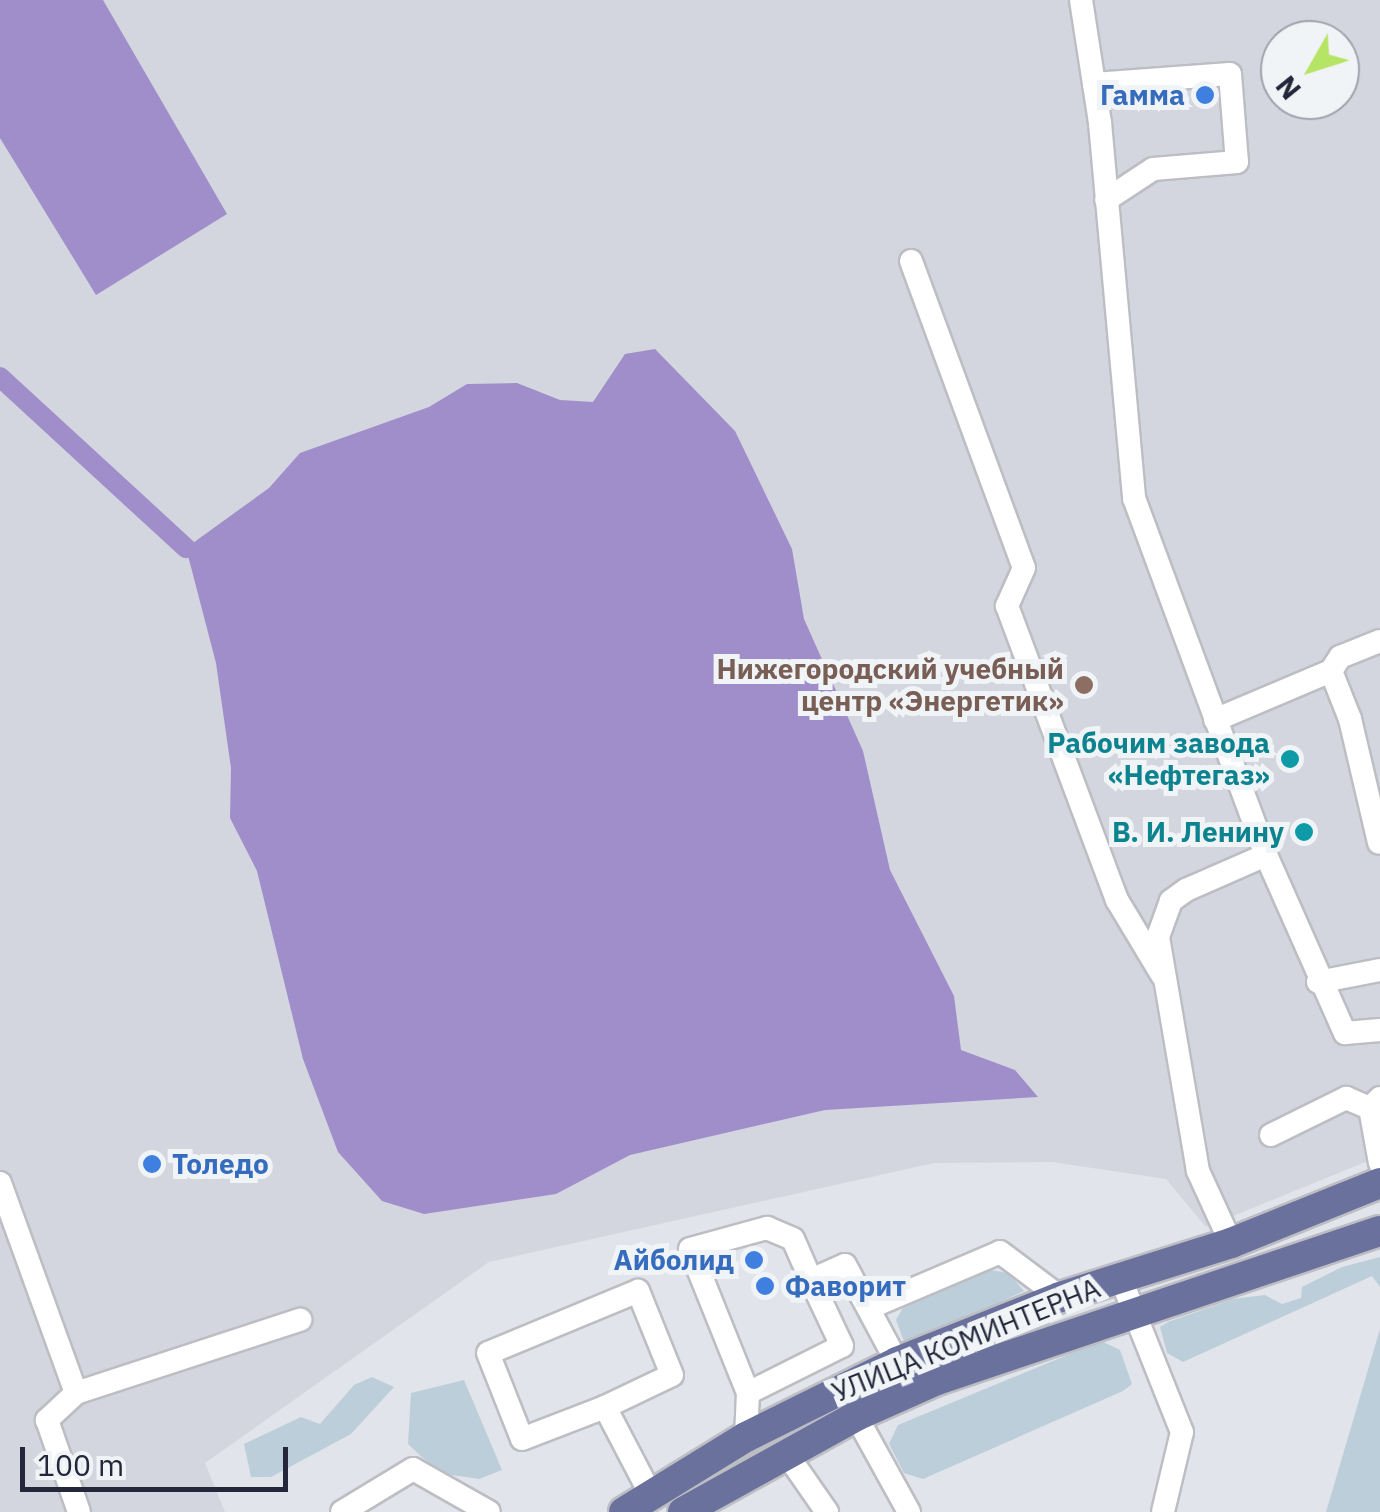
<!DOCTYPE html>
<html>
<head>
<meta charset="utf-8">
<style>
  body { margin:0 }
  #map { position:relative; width:1380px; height:1512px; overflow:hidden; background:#e1e4ea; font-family:"IBM Plex Sans",sans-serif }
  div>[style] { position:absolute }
  .built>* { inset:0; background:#d3d6de }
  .green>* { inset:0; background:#bcced9 }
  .water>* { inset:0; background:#9f8eca }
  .canal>* { height:20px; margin:-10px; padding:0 10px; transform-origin:10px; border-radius:10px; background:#9f8eca }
  .roads { filter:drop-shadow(2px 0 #bdbec4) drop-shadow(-2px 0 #bdbec4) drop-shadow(0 2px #bdbec4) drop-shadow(0 -2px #bdbec4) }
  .minor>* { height:22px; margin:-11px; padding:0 11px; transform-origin:11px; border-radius:11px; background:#fff }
  .major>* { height:30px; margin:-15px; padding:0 15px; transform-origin:15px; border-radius:15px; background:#6a719c }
  .dots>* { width:28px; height:28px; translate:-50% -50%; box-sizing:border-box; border:5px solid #f1f4f7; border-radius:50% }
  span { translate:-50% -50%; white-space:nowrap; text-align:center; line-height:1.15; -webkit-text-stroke:10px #f1f4f7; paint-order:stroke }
  .shop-label { font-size:28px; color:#366cbe; font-weight:700 }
  .right { translate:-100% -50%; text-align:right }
  .left { translate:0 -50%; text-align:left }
  .education-label { font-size:28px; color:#785e54; font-weight:700 }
  .culture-label { font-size:28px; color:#0d838f; font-weight:700 }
  .street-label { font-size:28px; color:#232739 }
  .north { position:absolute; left:1260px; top:20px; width:100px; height:100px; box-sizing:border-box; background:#f1f4f7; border:2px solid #9fa2ab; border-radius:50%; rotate:231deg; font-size:28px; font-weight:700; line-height:40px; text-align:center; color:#232739 }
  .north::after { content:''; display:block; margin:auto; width:35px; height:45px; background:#b6e465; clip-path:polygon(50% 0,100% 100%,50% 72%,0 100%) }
  .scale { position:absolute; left:20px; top:1447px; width:268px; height:45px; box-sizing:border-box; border:5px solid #232739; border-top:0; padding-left:12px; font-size:30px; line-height:35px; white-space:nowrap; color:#232739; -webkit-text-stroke:8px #f1f4f7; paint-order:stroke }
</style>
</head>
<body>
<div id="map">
  <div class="built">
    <i style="clip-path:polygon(evenodd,0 0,1380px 0,1380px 1156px,1206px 1227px,1166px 1179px,1052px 1162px,934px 1163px,489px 1262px,205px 1463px,225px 1512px,0 1512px,0 0,1280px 40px,1340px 40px,1340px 100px,1280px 100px,1280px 40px)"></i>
  </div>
  <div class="green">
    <i style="clip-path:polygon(1380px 1257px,1380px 1287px,1372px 1276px,1183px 1362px,1167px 1353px,1160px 1327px,1168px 1322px,1233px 1299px,1265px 1295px,1282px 1304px,1301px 1298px,1302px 1287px,1342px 1267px)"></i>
    <i style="clip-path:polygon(977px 1268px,1008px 1273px,1024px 1291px,913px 1344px,903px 1339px,896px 1320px,907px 1300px)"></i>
    <i style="clip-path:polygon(1046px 1318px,1052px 1320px,1047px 1327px,946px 1364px,672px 1505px,667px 1501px,709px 1472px,878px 1384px)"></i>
    <i style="clip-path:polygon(1380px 1329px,1380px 1512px,1326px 1512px)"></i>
    <i style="clip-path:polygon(1101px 1341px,1120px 1350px,1132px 1384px,1123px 1391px,923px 1479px,904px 1473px,889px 1444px,898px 1425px)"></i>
    <i style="clip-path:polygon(372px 1377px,394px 1387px,351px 1434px,271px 1477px,251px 1477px,244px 1444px,301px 1417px,320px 1424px,354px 1385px)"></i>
    <i style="clip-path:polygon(464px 1380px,502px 1470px,479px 1479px,439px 1473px,408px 1444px,411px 1393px)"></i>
  </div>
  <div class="water">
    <i style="clip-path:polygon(0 0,103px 0,227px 214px,96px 295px,0 138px)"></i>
    <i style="clip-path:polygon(655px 349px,735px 431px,792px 549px,804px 619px,863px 751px,890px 870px,954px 996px,961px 1050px,1015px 1070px,1038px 1097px,825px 1110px,630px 1155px,556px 1194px,424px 1214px,382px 1201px,338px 1152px,303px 1059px,257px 871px,230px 818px,231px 768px,216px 663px,186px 548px,269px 488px,300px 453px,429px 407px,467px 384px,517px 383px,560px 400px,593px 402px,625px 354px)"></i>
  </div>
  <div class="canal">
    <i style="left:0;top:377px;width:253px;rotate:42.6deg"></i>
  </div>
  <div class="roads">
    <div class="minor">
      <i style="left:1081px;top:0;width:124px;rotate:81.2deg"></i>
      <i style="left:1100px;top:123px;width:377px;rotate:84.8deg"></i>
      <i style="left:1134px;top:498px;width:381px;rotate:69.7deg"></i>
      <i style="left:1266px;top:855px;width:87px;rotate:156.4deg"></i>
      <i style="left:1186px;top:890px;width:19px;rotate:144deg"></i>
      <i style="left:1171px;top:901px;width:38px;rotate:110deg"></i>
      <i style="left:1158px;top:937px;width:237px;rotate:80.3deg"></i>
      <i style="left:1198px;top:1171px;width:79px;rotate:65.4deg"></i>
      <i style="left:1094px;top:84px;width:136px;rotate:-4.2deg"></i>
      <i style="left:1230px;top:74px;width:88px;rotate:85.5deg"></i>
      <i style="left:1237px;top:162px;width:84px;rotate:175.2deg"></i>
      <i style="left:1153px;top:169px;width:56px;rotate:146.6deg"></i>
      <i style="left:911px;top:261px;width:327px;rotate:69.8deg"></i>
      <i style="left:1024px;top:568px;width:42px;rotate:114.1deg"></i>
      <i style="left:1007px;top:606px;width:314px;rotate:69.5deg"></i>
      <i style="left:1117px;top:900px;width:87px;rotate:59deg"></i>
      <i style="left:1331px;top:671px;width:17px;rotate:-57deg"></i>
      <i style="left:1340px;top:657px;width:43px;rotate:-21.8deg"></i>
      <i style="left:1215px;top:720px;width:126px;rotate:-22.9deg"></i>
      <i style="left:1331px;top:671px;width:52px;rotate:68.4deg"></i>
      <i style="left:1350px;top:719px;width:127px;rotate:76.8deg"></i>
      <i style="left:1266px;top:855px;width:195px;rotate:66.1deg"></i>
      <i style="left:1345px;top:1033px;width:35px;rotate:-5deg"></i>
      <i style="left:1318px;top:982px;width:63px;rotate:-11deg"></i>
      <i style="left:1380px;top:1098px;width:14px;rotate:135deg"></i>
      <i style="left:1370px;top:1108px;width:56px;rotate:79.7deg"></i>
      <i style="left:1271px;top:1135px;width:84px;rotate:-26.3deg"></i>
      <i style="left:1346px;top:1098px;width:26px;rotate:23deg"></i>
      <i style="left:0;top:1183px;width:223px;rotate:70.1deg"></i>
      <i style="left:76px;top:1393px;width:40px;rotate:137deg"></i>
      <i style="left:47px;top:1420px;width:97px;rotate:70.8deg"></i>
      <i style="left:1121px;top:1279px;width:165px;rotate:68.3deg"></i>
      <i style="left:1182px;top:1432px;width:82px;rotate:103.4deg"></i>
      <i style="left:869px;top:1308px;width:142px;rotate:-23.1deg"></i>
      <i style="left:1000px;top:1252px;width:75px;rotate:36.9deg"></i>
      <i style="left:76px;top:1393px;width:236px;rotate:-18.1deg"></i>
      <i style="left:748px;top:1393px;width:155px;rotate:-111.9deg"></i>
      <i style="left:690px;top:1249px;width:80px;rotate:-15.3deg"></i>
      <i style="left:767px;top:1228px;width:28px;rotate:23deg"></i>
      <i style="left:793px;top:1239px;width:45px;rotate:66.3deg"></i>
      <i style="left:605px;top:1407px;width:74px;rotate:-25.5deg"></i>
      <i style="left:672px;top:1375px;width:91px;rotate:-112deg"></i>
      <i style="left:638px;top:1291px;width:162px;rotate:157.5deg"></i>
      <i style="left:488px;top:1353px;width:92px;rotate:68.4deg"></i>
      <i style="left:522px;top:1439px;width:89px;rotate:-21.1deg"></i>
      <i style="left:605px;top:1407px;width:99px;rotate:62.4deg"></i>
      <i style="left:856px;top:1416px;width:110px;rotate:61.1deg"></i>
      <i style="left:746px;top:1437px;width:44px;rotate:-87.4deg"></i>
      <i style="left:748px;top:1393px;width:105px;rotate:-26.6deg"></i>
      <i style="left:842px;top:1346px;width:73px;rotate:-115.2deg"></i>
      <i style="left:811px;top:1280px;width:37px;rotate:-24deg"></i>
      <i style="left:845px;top:1265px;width:110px;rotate:61.8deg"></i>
      <i style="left:786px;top:1453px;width:72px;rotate:55.2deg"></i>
      <i style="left:342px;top:1512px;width:83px;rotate:-31.2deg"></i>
      <i style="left:413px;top:1469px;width:87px;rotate:29.5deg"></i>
    </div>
    <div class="major">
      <i style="left:624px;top:1512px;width:143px;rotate:-31.6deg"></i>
      <i style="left:746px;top:1437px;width:169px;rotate:-26.4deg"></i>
      <i style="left:897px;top:1362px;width:175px;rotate:-21.7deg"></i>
      <i style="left:1060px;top:1297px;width:179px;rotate:-17.5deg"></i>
      <i style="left:1231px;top:1243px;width:161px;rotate:-21.9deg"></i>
      <i style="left:683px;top:1512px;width:198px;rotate:-29deg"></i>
      <i style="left:856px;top:1416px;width:89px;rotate:-24deg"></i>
      <i style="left:937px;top:1380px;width:467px;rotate:-18.6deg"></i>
    </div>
  </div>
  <div class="dots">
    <i style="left:1205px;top:95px;background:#3f7fe0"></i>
    <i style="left:1084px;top:685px;background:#8d6e63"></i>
    <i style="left:1290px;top:759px;background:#0f9aa8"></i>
    <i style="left:1304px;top:832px;background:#0f9aa8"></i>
    <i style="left:152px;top:1164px;background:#3f7fe0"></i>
    <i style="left:754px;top:1260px;background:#3f7fe0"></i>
    <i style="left:765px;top:1286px;background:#3f7fe0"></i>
  </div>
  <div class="shop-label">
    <span class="right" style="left:1185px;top:95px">Гамма</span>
    <span class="left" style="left:172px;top:1164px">Толедо</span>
    <span class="right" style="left:734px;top:1260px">Айболид</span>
    <span class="left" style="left:785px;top:1286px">Фаворит</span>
  </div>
  <div class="education-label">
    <span class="right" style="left:1064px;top:685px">Нижегородский учебный<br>центр «Энергетик»</span>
  </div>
  <div class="culture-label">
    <span class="right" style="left:1270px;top:759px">Рабочим завода<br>«Нефтегаз»</span>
    <span class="right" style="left:1284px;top:832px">В. И. Ленину</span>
  </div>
  <div class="street-label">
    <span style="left:966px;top:1340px;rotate:-22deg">УЛИЦА КОМИНТЕРНА</span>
  </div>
  <div class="north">N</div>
  <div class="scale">100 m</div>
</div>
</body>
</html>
